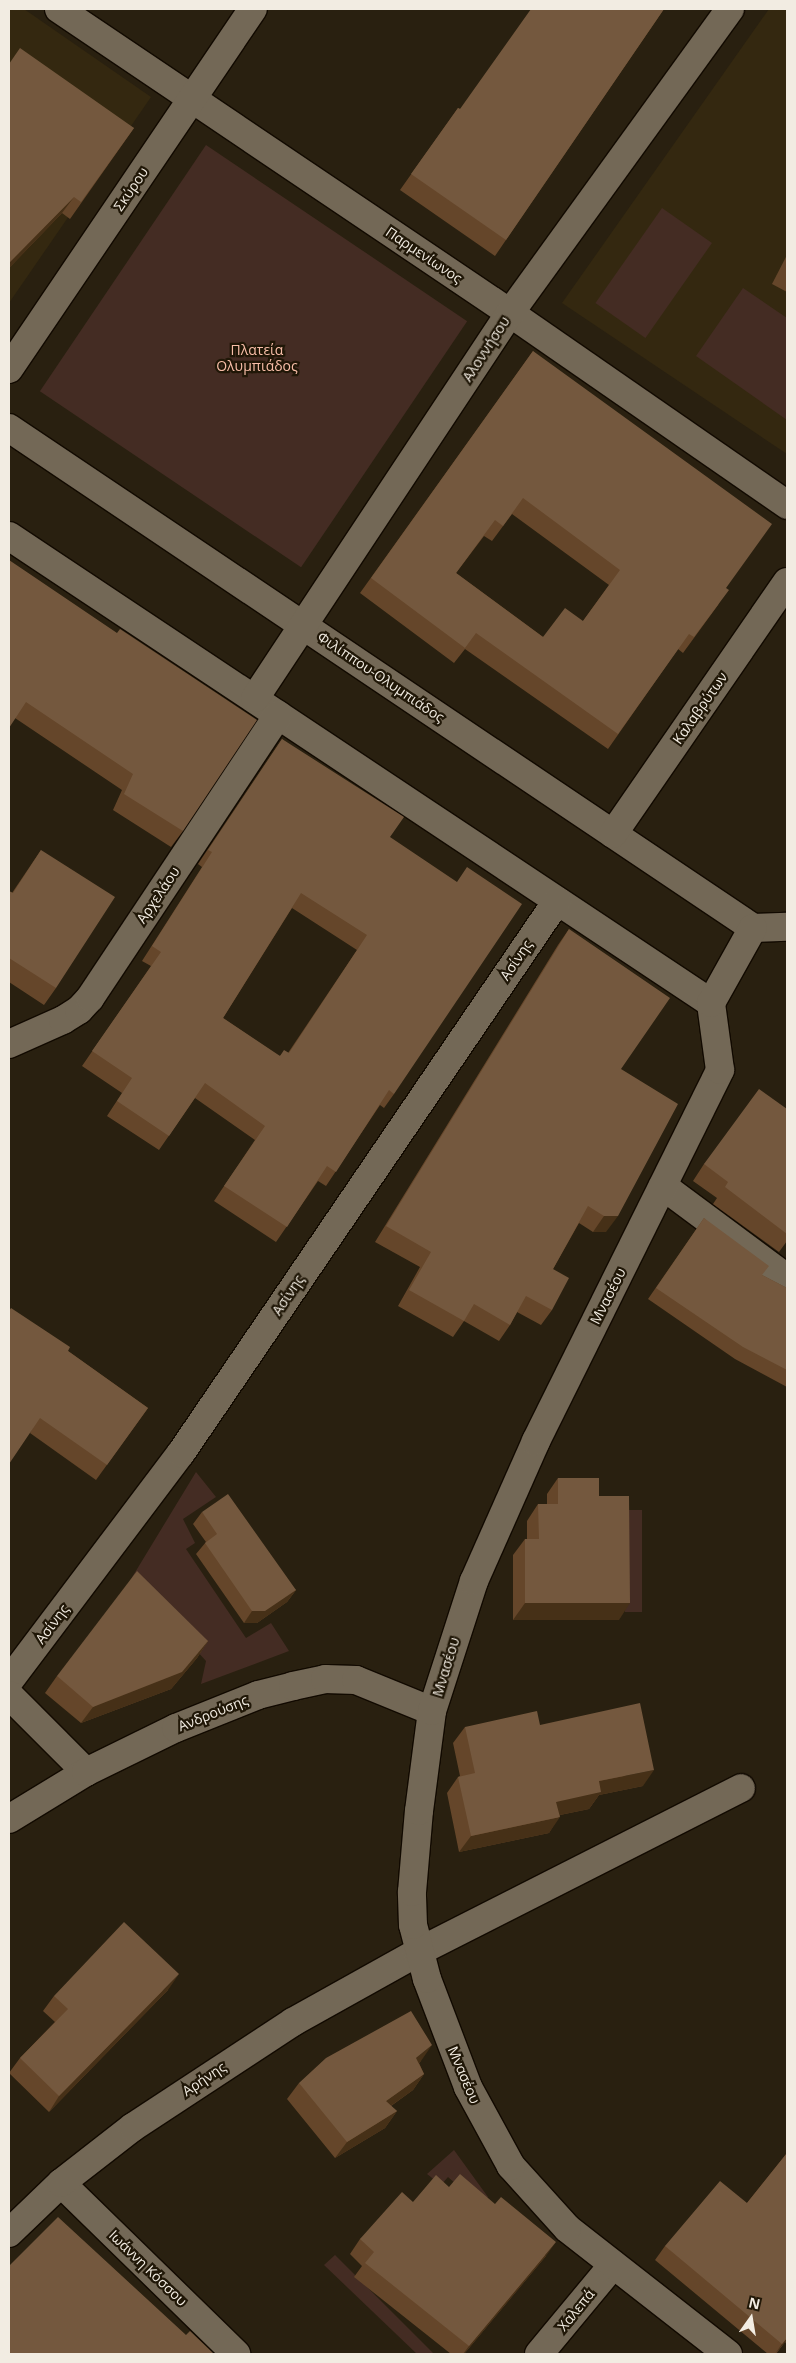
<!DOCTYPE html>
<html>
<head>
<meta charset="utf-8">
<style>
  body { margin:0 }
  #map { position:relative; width:796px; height:2363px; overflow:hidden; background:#292010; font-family:"Open Sans",sans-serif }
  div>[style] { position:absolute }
  .built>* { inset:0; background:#342810 }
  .green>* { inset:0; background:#442c23; transform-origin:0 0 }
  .roads { filter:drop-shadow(1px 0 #120a00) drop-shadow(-1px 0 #120a00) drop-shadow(0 1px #120a00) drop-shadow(0 -1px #120a00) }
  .minor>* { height:28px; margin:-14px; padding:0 14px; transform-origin:14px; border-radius:14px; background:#736856 }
  .wall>* { inset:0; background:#65462a }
  .shaded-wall>* { inset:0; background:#463017 }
  .building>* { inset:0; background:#74583e }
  span { translate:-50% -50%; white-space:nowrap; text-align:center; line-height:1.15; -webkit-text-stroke:4.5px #201707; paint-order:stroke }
  .street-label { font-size:14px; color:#f2ece2 }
  .park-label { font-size:14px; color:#f8bea8 }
  .frame { position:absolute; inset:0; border:10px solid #f2ece2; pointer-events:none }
  .north { position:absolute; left:726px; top:2293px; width:50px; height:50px; -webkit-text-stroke:4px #201707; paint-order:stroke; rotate:13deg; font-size:14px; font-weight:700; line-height:20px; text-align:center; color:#f2ece2 }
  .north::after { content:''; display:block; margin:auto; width:18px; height:22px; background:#f2ece2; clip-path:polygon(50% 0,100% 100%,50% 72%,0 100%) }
</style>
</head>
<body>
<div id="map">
  <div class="built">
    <i style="clip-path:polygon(9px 9px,24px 9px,151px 97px,9px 303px)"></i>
    <i style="clip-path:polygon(769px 9px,787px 9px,787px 454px,562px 303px)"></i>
  </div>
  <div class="green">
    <i style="left:206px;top:145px;width:315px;height:297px;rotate:34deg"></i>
    <i style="left:662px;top:208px;width:61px;height:116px;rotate:35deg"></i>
    <i style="clip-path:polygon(743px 288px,787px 318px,787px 420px,696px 356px)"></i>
    <i style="clip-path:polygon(196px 1472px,216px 1497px,183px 1519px,195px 1543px,186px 1549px,246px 1638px,271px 1623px,289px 1651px,201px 1684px,206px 1661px,131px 1579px)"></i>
    <i style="left:625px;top:1510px;width:17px;height:102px"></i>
    <i style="clip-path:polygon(454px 2150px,488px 2197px,482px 2207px,448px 2177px,441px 2185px,427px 2174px)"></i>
    <i style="clip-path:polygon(335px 2255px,433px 2353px,432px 2354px,417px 2354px,324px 2265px)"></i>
  </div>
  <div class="roads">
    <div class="minor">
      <i style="left:59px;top:9px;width:544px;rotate:33.98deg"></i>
      <i style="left:510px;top:313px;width:337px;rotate:34.7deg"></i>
      <i style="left:9px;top:369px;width:435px;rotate:-55.9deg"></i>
      <i style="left:9px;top:428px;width:896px;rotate:33.9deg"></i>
      <i style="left:9px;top:536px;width:843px;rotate:33.63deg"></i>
      <i style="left:255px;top:698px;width:462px;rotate:-56.5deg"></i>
      <i style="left:510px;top:313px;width:375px;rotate:-54.1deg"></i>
      <i style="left:613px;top:834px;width:306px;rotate:-55.4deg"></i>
      <i style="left:753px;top:928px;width:34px;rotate:-2deg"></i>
      <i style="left:9px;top:1044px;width:59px;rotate:-24deg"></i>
      <i style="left:63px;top:1020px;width:19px;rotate:-32deg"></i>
      <i style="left:79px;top:1010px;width:16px;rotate:-47deg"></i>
      <i style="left:90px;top:998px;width:340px;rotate:-56.4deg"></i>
      <i style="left:663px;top:1186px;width:154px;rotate:36.6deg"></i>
      <i style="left:9px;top:1681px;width:286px;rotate:-53deg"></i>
      <i style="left:181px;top:1453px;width:668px;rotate:-55.74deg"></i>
      <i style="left:9px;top:1695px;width:109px;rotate:45deg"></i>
      <i style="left:9px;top:1819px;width:90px;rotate:-31.4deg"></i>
      <i style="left:86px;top:1772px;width:100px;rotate:-26.1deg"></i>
      <i style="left:176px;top:1728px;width:88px;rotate:-21.9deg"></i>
      <i style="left:258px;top:1695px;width:36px;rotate:-14deg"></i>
      <i style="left:293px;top:1686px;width:33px;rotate:-12deg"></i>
      <i style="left:325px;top:1679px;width:31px;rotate:2deg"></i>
      <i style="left:356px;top:1680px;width:82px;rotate:22.2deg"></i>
      <i style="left:61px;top:2183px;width:245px;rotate:44.3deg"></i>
      <i style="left:9px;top:2233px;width:72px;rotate:-43.9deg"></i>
      <i style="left:61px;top:2183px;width:91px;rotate:-37.9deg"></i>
      <i style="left:133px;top:2127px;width:191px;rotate:-33.3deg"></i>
      <i style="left:293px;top:2022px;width:143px;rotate:-29.2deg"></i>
      <i style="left:418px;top:1952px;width:362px;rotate:-26.9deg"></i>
      <i style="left:539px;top:2354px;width:116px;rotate:-50.3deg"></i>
      <i style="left:728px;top:2354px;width:204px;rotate:-142deg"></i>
      <i style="left:567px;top:2228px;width:84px;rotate:-132.1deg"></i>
      <i style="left:511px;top:2166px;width:90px;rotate:-118.6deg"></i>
      <i style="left:468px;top:2087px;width:116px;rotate:-110.8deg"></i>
      <i style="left:427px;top:1979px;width:56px;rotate:-104.5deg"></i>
      <i style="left:413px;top:1925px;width:33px;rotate:-92deg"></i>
      <i style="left:412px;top:1892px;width:81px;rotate:-85.1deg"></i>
      <i style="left:419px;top:1811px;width:101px;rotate:-82.6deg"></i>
      <i style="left:432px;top:1711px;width:137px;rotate:-72.1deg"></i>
      <i style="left:474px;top:1581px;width:153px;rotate:-66.1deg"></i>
      <i style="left:536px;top:1441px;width:414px;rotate:-63.6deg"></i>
      <i style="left:720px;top:1070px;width:68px;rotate:-97.7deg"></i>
      <i style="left:711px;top:1003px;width:86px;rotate:-60.8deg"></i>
    </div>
  </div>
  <div class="wall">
    <i style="clip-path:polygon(664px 9px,495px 256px,400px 190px,458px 108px,460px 109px)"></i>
    <i style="clip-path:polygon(9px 64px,134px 128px,70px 219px,62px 213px,9px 268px)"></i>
    <i style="clip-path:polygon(787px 255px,787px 292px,772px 284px)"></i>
    <i style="clip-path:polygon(evenodd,533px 351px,726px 588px,718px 605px,683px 653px,678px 649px,608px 749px,465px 649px,454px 663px,360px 593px,533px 351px,512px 514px,609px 585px,583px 621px,543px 637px,456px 573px,484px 536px,492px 541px,512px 514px)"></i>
    <i style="clip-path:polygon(9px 560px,183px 831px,171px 847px,113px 810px,122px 790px,15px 718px)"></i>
    <i style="clip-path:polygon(evenodd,282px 739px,390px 837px,394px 1094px,384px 1108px,380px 1105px,326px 1186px,318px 1181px,276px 1242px,214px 1201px,255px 1140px,195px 1098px,159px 1150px,107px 1116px,122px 1093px,82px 1066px,151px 966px,142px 961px,202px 867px,198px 864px,282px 739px,292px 908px,357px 950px,288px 1053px,279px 1056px,223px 1018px,292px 908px)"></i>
    <i style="clip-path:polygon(41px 850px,56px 988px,44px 1005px,9px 982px,9px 891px,12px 893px)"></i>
    <i style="clip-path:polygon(569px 929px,621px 1069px,606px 1232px,593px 1232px,579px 1223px,553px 1269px,552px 1310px,541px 1325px,517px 1312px,510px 1325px,499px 1341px,464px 1321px,453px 1337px,398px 1306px,420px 1267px,375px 1242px,558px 945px)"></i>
    <i style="clip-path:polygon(787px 1109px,787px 1241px,779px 1252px,713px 1204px,717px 1198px,693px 1181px,704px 1164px)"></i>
    <i style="clip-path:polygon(704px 1218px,762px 1275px,787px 1288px,787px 1387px,735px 1359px,648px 1299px)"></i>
    <i style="clip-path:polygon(68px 1351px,148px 1408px,96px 1480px,30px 1433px)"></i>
    <i style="clip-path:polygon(558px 1478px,599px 1496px,619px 1620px,513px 1620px,513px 1555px,525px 1539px,527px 1539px,527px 1521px,538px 1504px,547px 1504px,547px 1494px)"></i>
    <i style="clip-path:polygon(202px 1512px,296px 1590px,287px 1602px,257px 1623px,244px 1623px,196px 1554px,206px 1542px,193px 1524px)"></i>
    <i style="clip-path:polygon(208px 1641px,197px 1658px,171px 1689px,81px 1723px,45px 1693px,57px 1676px)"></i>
    <i style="clip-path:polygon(540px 1725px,643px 1786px,599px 1795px,589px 1809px,560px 1815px,549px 1833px,459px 1852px,447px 1793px,458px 1777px,460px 1776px,453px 1743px,465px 1727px)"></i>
    <i style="clip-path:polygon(168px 1990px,49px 2112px,9px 2073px,20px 2058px,55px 2022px,43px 2011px,54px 1996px)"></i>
    <i style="clip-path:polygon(421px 2061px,419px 2063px,424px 2074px,413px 2090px,391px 2106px,397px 2111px,385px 2128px,335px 2158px,287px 2099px,299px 2083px)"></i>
    <i style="clip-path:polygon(787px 2153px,787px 2344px,785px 2342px,776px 2354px,768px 2354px,655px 2260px,665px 2246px,747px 2203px)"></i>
    <i style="clip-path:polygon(449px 2187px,546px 2256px,464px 2354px,451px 2354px,354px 2277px,362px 2266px,350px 2254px,360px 2239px,413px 2202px)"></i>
  </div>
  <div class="shaded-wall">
    <i style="clip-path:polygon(74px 197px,62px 213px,9px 268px,9px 263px)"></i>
    <i style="clip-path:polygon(604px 1216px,618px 1216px,606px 1232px,593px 1232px)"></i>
    <i style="clip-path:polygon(296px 1590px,287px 1602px,257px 1623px,244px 1623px,252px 1611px)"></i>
    <i style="clip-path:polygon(525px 1603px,630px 1603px,619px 1620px,513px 1620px)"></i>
    <i style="clip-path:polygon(208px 1641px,197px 1658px,171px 1689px,81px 1723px,93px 1707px)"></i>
    <i style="clip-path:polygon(654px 1770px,643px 1786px,599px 1795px,589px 1809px,545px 1818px,556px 1802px,599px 1781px)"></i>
    <i style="clip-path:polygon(560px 1817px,549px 1833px,459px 1852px,471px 1836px)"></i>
    <i style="clip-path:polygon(179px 1974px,168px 1990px,49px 2112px,59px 2096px)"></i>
    <i style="clip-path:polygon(432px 2045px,421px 2061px,405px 2075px,416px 2058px)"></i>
    <i style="clip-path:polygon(424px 2074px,413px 2090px,375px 2117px,386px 2101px)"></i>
    <i style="clip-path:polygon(397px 2111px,385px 2128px,335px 2158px,347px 2142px)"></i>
    <i style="clip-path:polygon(556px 2242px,546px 2256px,464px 2354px,463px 2354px,469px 2346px)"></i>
    <i style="clip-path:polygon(787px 2338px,787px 2340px,775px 2354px,782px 2344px)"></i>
  </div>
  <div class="building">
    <i style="clip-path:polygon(531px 9px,664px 9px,506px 240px,411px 174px,458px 108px,460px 109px)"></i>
    <i style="clip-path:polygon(20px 48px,134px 128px,81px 202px,74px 197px,9px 263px,9px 64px)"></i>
    <i style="clip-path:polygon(evenodd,533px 351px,772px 524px,726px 588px,729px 590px,694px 637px,689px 634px,618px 734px,476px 633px,465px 648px,371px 578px,533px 351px,523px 498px,620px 570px,583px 621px,565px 608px,543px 637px,456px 573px,495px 520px,503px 526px,523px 498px)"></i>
    <i style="clip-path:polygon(9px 560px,117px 633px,120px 629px,257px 720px,183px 831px,124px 794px,133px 774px,26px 702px,9px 728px)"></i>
    <i style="clip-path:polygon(evenodd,282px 739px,404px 817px,390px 837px,457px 882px,467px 867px,522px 904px,394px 1094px,389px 1090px,336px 1172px,327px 1166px,287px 1227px,224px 1186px,265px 1126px,205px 1083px,169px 1136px,117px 1101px,132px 1078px,92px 1051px,161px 952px,152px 946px,212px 852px,208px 850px,282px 739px,301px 893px,367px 935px,289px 1053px,284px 1050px,280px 1056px,223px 1018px,301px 893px)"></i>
    <i style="clip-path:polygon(41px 850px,115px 897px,56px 988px,9px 958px,9px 891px,13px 893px)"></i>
    <i style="clip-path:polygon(569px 929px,670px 998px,621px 1069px,678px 1104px,618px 1216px,604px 1216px,588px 1206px,553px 1269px,569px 1278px,552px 1310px,526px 1296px,510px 1325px,474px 1304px,464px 1321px,409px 1290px,431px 1252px,386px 1226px)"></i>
    <i style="clip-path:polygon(759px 1089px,787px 1109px,787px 1234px,725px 1187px,728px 1182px,704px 1164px)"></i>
    <i style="clip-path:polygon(704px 1218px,769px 1266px,762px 1275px,787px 1288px,787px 1370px,743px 1347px,656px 1288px)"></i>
    <i style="clip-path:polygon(11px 1308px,70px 1347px,68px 1351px,148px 1408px,107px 1465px,40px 1418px,9px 1464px,9px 1311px)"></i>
    <i style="clip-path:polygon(558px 1478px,599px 1478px,599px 1496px,629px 1496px,630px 1603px,525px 1603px,525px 1539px,539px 1539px,538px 1504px,558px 1504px)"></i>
    <i style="clip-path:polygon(228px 1494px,296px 1590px,265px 1611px,252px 1611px,205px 1543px,217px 1534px,202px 1512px)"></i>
    <i style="clip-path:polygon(137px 1571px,208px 1641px,182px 1672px,93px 1707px,57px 1676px)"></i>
    <i style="clip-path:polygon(640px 1703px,654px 1770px,599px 1781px,601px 1792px,556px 1802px,560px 1817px,471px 1836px,458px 1777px,475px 1773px,465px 1727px,537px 1711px,540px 1725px)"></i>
    <i style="clip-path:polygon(124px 1922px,179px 1974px,59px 2096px,20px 2058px,68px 2009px,54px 1996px)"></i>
    <i style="clip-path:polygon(411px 2011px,432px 2045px,416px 2058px,424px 2074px,386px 2101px,397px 2111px,347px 2142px,299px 2083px,326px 2058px)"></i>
    <i style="clip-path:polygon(787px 2153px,787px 2338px,782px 2344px,665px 2246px,720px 2181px,747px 2203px)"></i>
    <i style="clip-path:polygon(460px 2174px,495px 2204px,501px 2197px,556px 2242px,469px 2346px,365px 2263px,374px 2252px,360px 2239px,402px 2192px,413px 2202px,436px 2175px,449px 2187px)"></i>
    <i style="clip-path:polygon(58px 2217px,186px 2335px,190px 2331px,214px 2354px,9px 2354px,9px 2266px)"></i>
  </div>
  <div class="street-label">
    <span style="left:131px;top:189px;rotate:-56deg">Σκύρου</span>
    <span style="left:424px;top:255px;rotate:34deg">Παρμενίωνος</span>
    <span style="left:486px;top:349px;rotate:-57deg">Αλοννήσου</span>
    <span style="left:381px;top:677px;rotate:34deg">Φιλίππου-Ολυμπιάδος</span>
    <span style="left:700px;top:708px;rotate:-55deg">Καλαβρύτων</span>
    <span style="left:158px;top:895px;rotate:-56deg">Αρχελάου</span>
    <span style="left:516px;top:960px;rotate:-56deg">Ασίνης</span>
    <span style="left:288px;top:1295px;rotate:-56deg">Ασίνης</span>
    <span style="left:608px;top:1296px;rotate:-63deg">Μνασέου</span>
    <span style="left:52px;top:1624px;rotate:-53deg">Ασίνης</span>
    <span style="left:446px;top:1667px;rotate:-73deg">Μνασέου</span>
    <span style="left:213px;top:1713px;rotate:-22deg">Ανδρούσης</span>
    <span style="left:464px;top:2075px;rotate:67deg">Μνασέου</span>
    <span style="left:204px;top:2079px;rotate:-34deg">Αρήνης</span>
    <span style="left:148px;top:2268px;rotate:44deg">Ιωάννη Κόσσου</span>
    <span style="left:576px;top:2310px;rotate:-51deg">Χαλεπά</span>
  </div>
  <div class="park-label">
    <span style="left:257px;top:358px">Πλατεία<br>Ολυμπιάδος</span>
  </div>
  <div class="frame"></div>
  <div class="north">N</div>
</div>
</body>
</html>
